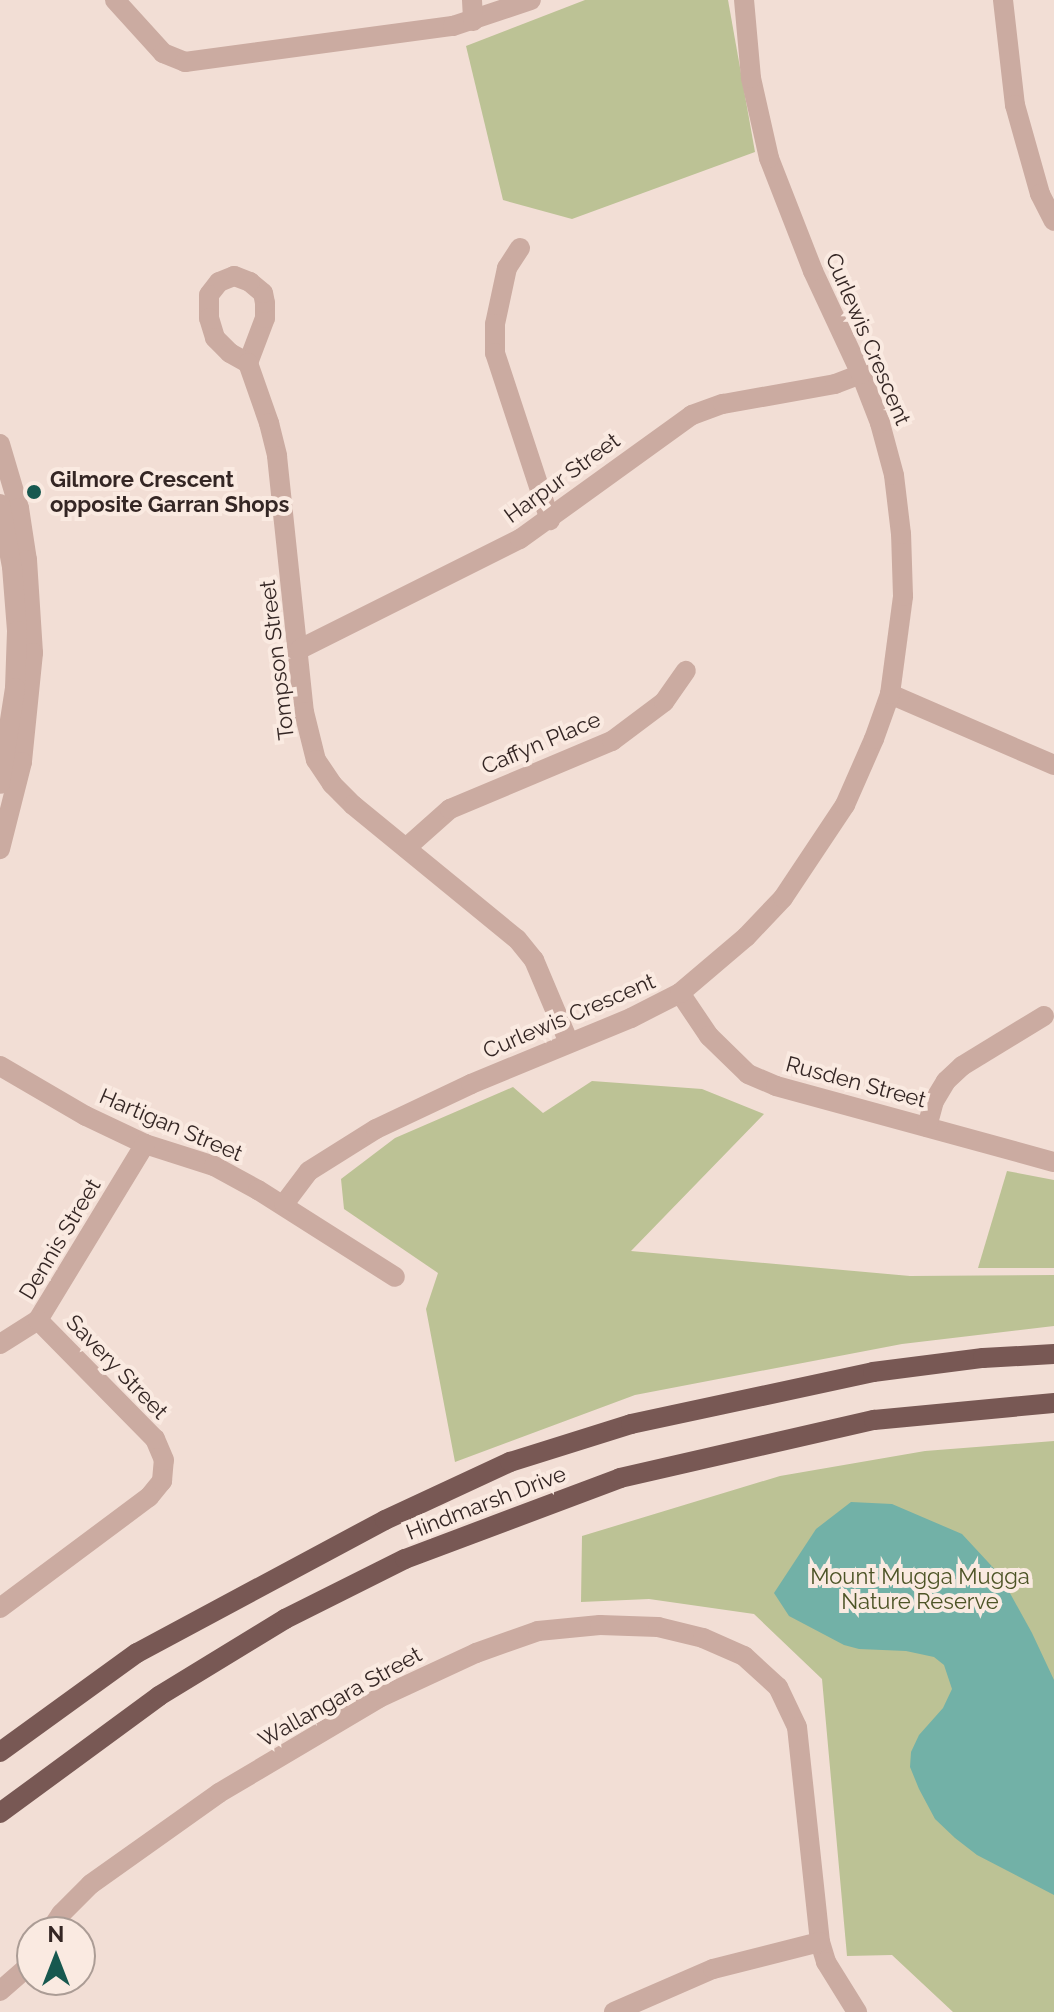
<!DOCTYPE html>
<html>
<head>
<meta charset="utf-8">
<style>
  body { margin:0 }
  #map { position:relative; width:1054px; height:2012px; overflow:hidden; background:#f2ded5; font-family:Raleway,sans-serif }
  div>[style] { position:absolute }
  .green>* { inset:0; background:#bcc295 }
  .water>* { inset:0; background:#72b1a7 }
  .minor>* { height:20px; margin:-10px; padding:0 10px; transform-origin:10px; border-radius:10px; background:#cbaba1 }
  .major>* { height:20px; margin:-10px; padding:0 10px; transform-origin:10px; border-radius:10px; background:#785854 }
  .dots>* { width:22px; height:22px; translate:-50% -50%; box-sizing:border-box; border:4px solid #faeae1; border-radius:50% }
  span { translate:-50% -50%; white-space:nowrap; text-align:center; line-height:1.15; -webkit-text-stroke:8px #faeae1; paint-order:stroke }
  .street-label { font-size:22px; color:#342624 }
  .poi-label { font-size:22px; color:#342624; font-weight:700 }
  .left { translate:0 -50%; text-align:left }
  .park-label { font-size:22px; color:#4d5426 }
  .north { position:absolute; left:16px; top:1916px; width:80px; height:80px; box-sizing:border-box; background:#faeae1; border:2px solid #ab9c95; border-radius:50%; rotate:0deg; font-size:22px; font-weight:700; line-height:32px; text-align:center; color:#342624 }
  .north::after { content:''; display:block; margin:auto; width:28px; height:36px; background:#17584f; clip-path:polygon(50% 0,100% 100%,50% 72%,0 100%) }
</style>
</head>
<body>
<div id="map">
  <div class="green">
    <i style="clip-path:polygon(585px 0,728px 0,755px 152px,572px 219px,503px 200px,466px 46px)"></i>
    <i style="clip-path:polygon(592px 1081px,702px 1089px,764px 1114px,631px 1251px,910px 1276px,1054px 1275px,1054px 1326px,902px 1344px,635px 1395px,455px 1462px,426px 1309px,438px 1273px,344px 1209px,341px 1179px,395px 1138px,513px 1087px,543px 1113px)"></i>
    <i style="clip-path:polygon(1007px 1171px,1054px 1180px,1054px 1268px,978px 1268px)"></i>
    <i style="clip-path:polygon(1054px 1441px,1054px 2012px,953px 2012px,892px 1955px,847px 1956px,822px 1679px,754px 1614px,649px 1599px,581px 1602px,582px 1536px,780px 1476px,925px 1451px)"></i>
  </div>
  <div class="water">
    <i style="clip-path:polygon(851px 1502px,892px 1504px,962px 1534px,1000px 1575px,1032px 1633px,1054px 1680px,1054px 1895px,977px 1855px,955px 1838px,935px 1819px,919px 1789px,910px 1767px,911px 1752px,919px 1735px,943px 1708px,952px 1689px,944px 1665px,934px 1657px,906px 1651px,859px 1649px,844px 1645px,789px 1616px,774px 1593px,816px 1529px)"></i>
  </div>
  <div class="minor">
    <i style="left:115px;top:0;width:72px;rotate:47.8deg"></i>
    <i style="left:163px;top:53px;width:24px;rotate:22deg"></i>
    <i style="left:185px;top:62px;width:270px;rotate:-7.7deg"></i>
    <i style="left:453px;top:26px;width:82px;rotate:-18.4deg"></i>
    <i style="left:472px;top:0;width:21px;rotate:87deg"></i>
    <i style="left:1003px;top:0;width:106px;rotate:83.5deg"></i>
    <i style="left:1015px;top:105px;width:92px;rotate:74.3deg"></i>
    <i style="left:1040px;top:194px;width:30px;rotate:63deg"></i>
    <i style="left:520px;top:248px;width:24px;rotate:123deg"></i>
    <i style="left:507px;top:268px;width:57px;rotate:102.1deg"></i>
    <i style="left:495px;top:324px;width:29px;rotate:90deg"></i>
    <i style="left:495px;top:353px;width:176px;rotate:71.8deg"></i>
    <i style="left:248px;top:363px;width:48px;rotate:-69.3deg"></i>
    <i style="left:265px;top:318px;width:15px;rotate:-90deg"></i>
    <i style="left:265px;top:303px;width:10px;rotate:-101deg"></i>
    <i style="left:263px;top:293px;width:17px;rotate:-140deg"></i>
    <i style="left:250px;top:282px;width:17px;rotate:-159deg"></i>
    <i style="left:234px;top:276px;width:16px;rotate:158deg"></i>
    <i style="left:219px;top:282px;width:16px;rotate:128deg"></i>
    <i style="left:209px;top:295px;width:23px;rotate:90deg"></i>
    <i style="left:209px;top:318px;width:21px;rotate:73deg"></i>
    <i style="left:215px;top:338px;width:21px;rotate:45deg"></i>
    <i style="left:230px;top:353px;width:21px;rotate:29deg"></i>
    <i style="left:248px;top:363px;width:64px;rotate:70.7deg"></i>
    <i style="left:269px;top:423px;width:34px;rotate:76deg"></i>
    <i style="left:277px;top:456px;width:257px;rotate:84deg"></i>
    <i style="left:304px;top:712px;width:49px;rotate:76deg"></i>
    <i style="left:316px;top:760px;width:29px;rotate:56deg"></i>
    <i style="left:332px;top:784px;width:30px;rotate:45deg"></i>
    <i style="left:353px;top:805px;width:212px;rotate:39.3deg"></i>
    <i style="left:517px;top:939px;width:27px;rotate:51deg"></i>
    <i style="left:534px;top:960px;width:90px;rotate:67.1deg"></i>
    <i style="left:0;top:444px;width:67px;rotate:73.5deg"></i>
    <i style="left:19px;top:508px;width:53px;rotate:81.3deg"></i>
    <i style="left:27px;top:560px;width:93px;rotate:86.3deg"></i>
    <i style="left:33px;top:653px;width:110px;rotate:95.8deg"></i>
    <i style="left:22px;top:762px;width:90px;rotate:104.2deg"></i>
    <i style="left:0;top:504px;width:64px;rotate:79.2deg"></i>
    <i style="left:12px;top:567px;width:64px;rotate:85.5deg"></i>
    <i style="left:17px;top:631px;width:57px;rotate:92deg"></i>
    <i style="left:15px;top:688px;width:97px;rotate:98.9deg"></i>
    <i style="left:300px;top:649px;width:246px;rotate:-26.6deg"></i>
    <i style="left:520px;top:539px;width:212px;rotate:-35.8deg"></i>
    <i style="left:692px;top:415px;width:33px;rotate:-20deg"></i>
    <i style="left:723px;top:404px;width:114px;rotate:-10.1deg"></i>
    <i style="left:835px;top:384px;width:28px;rotate:-21deg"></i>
    <i style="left:890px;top:694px;width:179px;rotate:23.4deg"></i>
    <i style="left:406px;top:848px;width:59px;rotate:-41.6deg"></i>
    <i style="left:450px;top:809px;width:176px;rotate:-22.8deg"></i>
    <i style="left:612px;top:741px;width:65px;rotate:-36.9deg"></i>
    <i style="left:664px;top:702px;width:38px;rotate:-55deg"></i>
    <i style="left:680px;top:993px;width:52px;rotate:56deg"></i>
    <i style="left:709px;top:1036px;width:54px;rotate:44.3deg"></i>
    <i style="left:748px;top:1074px;width:30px;rotate:23deg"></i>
    <i style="left:776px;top:1086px;width:288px;rotate:15.3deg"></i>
    <i style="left:0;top:1066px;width:99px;rotate:30.2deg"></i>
    <i style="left:86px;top:1116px;width:65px;rotate:25.4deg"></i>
    <i style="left:145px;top:1144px;width:72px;rotate:17.7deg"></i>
    <i style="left:214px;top:1166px;width:50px;rotate:28.6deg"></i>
    <i style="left:258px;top:1190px;width:162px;rotate:32.4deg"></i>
    <i style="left:927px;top:1127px;width:27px;rotate:-75deg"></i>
    <i style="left:934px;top:1101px;width:23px;rotate:-59deg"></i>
    <i style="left:946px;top:1081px;width:22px;rotate:-43deg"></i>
    <i style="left:962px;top:1066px;width:96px;rotate:-31.4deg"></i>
    <i style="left:284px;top:1204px;width:41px;rotate:-52.9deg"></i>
    <i style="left:309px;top:1171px;width:79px;rotate:-32.1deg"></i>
    <i style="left:376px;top:1129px;width:105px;rotate:-25.3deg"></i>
    <i style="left:471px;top:1084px;width:173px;rotate:-22.4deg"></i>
    <i style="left:631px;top:1018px;width:55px;rotate:-27deg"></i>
    <i style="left:680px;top:993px;width:87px;rotate:-40.3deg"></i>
    <i style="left:746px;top:937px;width:54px;rotate:-46.5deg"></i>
    <i style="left:783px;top:898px;width:112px;rotate:-56.3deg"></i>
    <i style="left:845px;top:805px;width:72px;rotate:-66.3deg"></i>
    <i style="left:874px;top:739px;width:48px;rotate:-70.4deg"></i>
    <i style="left:890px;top:694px;width:99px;rotate:-82.4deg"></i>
    <i style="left:903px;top:596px;width:62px;rotate:-91.8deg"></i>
    <i style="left:901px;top:534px;width:59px;rotate:-96.8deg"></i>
    <i style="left:894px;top:475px;width:54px;rotate:-105.1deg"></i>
    <i style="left:880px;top:423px;width:53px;rotate:-111.2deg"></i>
    <i style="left:861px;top:374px;width:114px;rotate:-115deg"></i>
    <i style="left:813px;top:271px;width:121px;rotate:-111.3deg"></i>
    <i style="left:769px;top:158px;width:82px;rotate:-102.7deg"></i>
    <i style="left:751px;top:78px;width:78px;rotate:-95.1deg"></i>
    <i style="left:0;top:1344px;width:45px;rotate:-32.3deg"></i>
    <i style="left:38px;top:1320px;width:206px;rotate:-58.7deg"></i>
    <i style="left:0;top:1608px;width:186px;rotate:-36.7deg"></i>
    <i style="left:149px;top:1497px;width:21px;rotate:-51deg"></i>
    <i style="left:162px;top:1481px;width:21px;rotate:-85deg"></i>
    <i style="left:164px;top:1460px;width:23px;rotate:-113deg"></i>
    <i style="left:155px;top:1439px;width:167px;rotate:-134.5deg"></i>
    <i style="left:49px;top:1932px;width:22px;rotate:-56deg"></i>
    <i style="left:61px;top:1914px;width:42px;rotate:-45deg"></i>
    <i style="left:91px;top:1884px;width:157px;rotate:-35.4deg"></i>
    <i style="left:219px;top:1793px;width:186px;rotate:-30.7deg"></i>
    <i style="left:379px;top:1698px;width:107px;rotate:-24.9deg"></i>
    <i style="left:476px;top:1653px;width:66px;rotate:-19.5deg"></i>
    <i style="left:538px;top:1631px;width:62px;rotate:-5.5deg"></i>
    <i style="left:600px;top:1625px;width:58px;rotate:2deg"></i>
    <i style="left:658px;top:1627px;width:46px;rotate:13.7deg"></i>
    <i style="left:703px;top:1638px;width:45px;rotate:23.7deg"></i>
    <i style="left:744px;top:1656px;width:46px;rotate:42.4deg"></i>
    <i style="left:778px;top:1687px;width:44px;rotate:64.6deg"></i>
    <i style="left:797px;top:1727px;width:216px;rotate:83.9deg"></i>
    <i style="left:820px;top:1942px;width:21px;rotate:73deg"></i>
    <i style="left:826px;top:1962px;width:59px;rotate:58.2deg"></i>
    <i style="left:0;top:1991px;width:43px;rotate:-41.2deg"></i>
    <i style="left:614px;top:2012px;width:108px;rotate:-23.5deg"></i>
    <i style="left:713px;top:1969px;width:110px;rotate:-14.2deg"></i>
  </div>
  <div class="major">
    <i style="left:0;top:1752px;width:169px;rotate:-35.9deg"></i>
    <i style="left:137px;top:1653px;width:281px;rotate:-28.2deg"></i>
    <i style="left:385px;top:1520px;width:138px;rotate:-24.9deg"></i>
    <i style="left:510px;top:1462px;width:127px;rotate:-17.4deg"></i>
    <i style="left:631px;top:1424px;width:248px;rotate:-12.1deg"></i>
    <i style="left:873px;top:1372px;width:111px;rotate:-7.3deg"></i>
    <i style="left:983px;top:1358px;width:71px;rotate:-3.2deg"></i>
    <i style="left:0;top:1813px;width:197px;rotate:-36.3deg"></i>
    <i style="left:159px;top:1696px;width:148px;rotate:-31.4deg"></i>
    <i style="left:285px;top:1619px;width:134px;rotate:-26.6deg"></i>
    <i style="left:405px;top:1559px;width:230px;rotate:-20.6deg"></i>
    <i style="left:620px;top:1478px;width:261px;rotate:-12.9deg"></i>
    <i style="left:874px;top:1420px;width:181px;rotate:-5.4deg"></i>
  </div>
  <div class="dots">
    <i style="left:34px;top:492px;background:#17584f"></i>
  </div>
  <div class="street-label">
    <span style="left:868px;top:339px;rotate:67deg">Curlewis Crescent</span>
    <span style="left:562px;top:478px;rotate:-36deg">Harpur Street</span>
    <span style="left:277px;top:660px;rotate:-97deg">Tompson Street</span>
    <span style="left:541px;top:743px;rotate:-23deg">Caffyn Place</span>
    <span style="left:569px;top:1016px;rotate:-23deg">Curlewis Crescent</span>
    <span style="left:856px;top:1082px;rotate:15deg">Rusden Street</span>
    <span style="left:171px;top:1125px;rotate:23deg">Hartigan Street</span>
    <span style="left:60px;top:1239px;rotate:-59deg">Dennis Street</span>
    <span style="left:117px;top:1367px;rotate:46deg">Savery Street</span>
    <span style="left:486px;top:1503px;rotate:-21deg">Hindmarsh Drive</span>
    <span style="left:340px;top:1697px;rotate:-29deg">Wallangara Street</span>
  </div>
  <div class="poi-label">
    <span class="left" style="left:50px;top:492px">Gilmore Crescent<br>opposite Garran Shops</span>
  </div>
  <div class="park-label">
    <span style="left:920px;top:1589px">Mount Mugga Mugga<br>Nature Reserve</span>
  </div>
  <div class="north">N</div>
</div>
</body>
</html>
